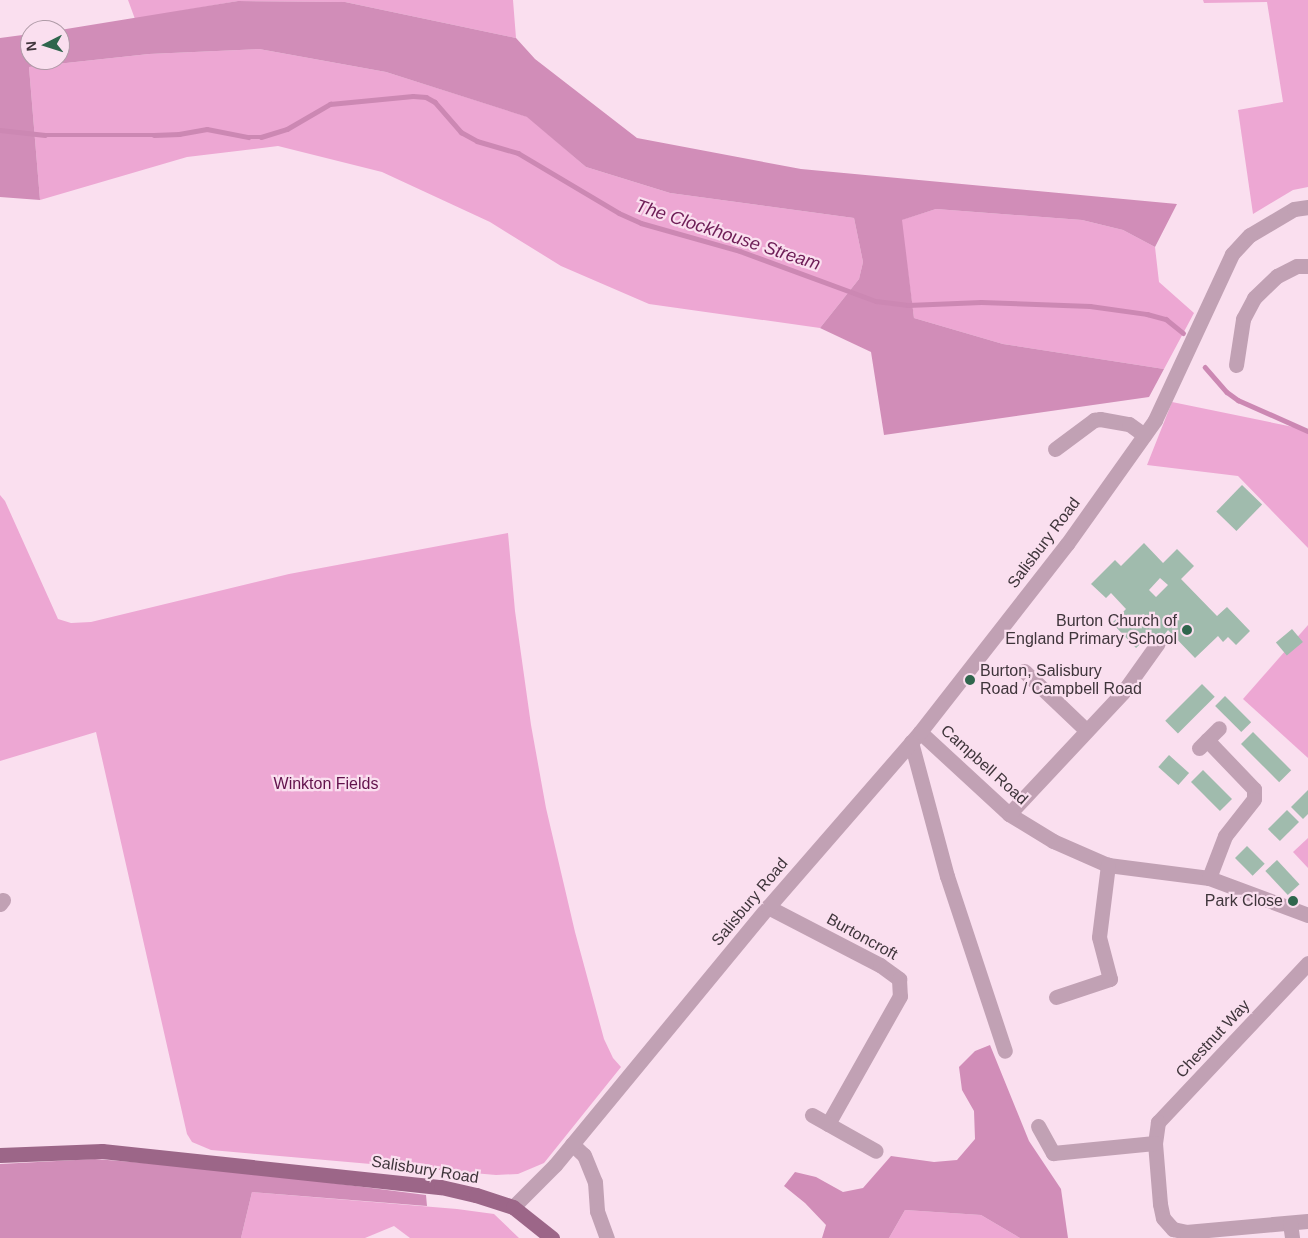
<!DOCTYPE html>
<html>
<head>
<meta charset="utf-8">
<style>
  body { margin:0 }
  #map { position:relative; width:1308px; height:1238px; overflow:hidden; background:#fadfef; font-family:Helvetica,sans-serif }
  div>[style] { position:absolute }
  .green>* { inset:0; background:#eda7d3 }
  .forest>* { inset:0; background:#d18db8 }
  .stream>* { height:4.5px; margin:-2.25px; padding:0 2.25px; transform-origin:2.25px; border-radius:2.25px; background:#cc88b3 }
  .building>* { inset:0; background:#a0bbad; transform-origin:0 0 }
  .minor>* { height:15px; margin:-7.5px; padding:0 7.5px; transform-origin:7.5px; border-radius:7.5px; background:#c1a1b4 }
  .major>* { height:15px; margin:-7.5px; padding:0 7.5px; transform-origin:7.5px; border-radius:7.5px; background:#9c6688 }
  .dots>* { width:14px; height:14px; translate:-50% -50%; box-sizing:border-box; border:2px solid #fadfef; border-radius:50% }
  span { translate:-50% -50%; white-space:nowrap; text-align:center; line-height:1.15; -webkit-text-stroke:4.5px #fadfef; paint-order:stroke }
  .street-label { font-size:16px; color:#3f353b }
  .poi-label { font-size:16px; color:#3f353b }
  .right { translate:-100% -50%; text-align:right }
  .left { translate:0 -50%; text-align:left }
  .park-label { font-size:16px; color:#62124c }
  .water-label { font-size:18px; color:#6d1d56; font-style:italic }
  .north { position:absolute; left:20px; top:20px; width:50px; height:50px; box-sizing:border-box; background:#fadfef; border:1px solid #af9ba7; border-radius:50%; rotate:265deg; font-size:14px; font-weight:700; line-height:20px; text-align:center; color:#3f353b }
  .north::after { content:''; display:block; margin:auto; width:18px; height:22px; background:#2f664d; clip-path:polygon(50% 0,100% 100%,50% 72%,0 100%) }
</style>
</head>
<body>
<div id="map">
  <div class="green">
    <i style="clip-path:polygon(128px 0,513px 0,516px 38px,345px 2px,238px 1px,135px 19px)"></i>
    <i style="clip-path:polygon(1203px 0,1308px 0,1308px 187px,1293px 190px,1253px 214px,1238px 110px,1283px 102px,1267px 2px,1204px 3px)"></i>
    <i style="clip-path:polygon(259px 49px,386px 72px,528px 117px,586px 167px,670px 193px,854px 218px,863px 262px,859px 279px,820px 328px,649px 304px,561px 266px,490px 222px,382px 172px,278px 146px,187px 157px,40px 200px,29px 67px,149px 54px)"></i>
    <i style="clip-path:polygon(936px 209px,1082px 220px,1123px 230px,1155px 247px,1159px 282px,1194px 313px,1164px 369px,1003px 344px,914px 318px,901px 220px)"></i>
    <i style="clip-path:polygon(1172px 402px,1308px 430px,1308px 548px,1238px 476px,1147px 465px)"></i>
    <i style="clip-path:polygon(0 495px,5px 501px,58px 619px,71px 623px,91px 622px,289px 574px,508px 533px,515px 611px,531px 725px,546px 808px,575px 932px,604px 1039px,613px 1058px,621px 1067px,544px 1163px,518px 1174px,496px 1175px,211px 1150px,192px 1142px,187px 1134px,96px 732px,0 761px)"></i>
    <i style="clip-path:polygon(1308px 625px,1308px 758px,1243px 699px)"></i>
    <i style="clip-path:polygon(1308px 838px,1308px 868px,1293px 852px)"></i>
    <i style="clip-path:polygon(252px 1192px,457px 1209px,494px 1214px,519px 1238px,410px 1238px,394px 1226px,365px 1238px,241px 1238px)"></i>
    <i style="clip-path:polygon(905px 1210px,981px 1215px,1020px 1238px,889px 1238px)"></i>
  </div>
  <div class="forest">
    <i style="clip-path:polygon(238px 1px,345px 2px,516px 38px,535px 59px,637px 138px,801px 169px,1177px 204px,1155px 247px,1123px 230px,1082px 220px,936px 209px,902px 220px,914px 318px,1003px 344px,1164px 369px,1149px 397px,884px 435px,871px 352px,820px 328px,859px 279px,863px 262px,854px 218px,670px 193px,586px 167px,527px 117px,386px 72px,259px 49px,149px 54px,29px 67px,40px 200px,0 197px,0 38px,30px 34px,30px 60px,60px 60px,60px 30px)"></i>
    <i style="clip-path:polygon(990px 1045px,1029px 1141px,1061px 1189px,1068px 1238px,1020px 1238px,981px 1215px,905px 1210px,889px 1238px,822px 1238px,826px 1225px,805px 1203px,784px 1186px,795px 1172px,816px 1177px,843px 1192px,863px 1188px,891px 1156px,934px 1162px,957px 1160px,975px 1139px,974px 1111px,962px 1090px,959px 1067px,975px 1051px)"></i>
    <i style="clip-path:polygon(95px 1159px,231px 1170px,426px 1195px,427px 1206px,252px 1192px,241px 1238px,0 1238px,0 1164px)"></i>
  </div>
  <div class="stream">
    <i style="left:0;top:130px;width:45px;rotate:6.3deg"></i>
    <i style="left:45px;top:135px;width:109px"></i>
    <i style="left:154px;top:135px;width:25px;rotate:-2deg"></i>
    <i style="left:179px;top:134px;width:28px;rotate:-10deg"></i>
    <i style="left:207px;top:129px;width:42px;rotate:11deg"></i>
    <i style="left:248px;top:137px;width:13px"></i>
    <i style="left:261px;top:137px;width:27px;rotate:-17deg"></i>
    <i style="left:287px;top:129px;width:50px;rotate:-30.2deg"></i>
    <i style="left:330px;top:104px;width:83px;rotate:-5.5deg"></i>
    <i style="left:413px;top:96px;width:13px;rotate:4deg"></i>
    <i style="left:426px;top:97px;width:10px;rotate:29deg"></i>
    <i style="left:435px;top:102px;width:40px;rotate:49deg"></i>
    <i style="left:461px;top:132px;width:18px;rotate:29deg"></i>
    <i style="left:477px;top:141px;width:43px;rotate:16.3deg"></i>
    <i style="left:518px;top:153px;width:117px;rotate:30.7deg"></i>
    <i style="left:619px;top:213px;width:24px;rotate:24deg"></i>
    <i style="left:641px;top:223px;width:103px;rotate:15.8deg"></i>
    <i style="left:740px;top:251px;width:145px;rotate:20.2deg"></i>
    <i style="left:876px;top:301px;width:32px;rotate:7deg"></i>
    <i style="left:908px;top:305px;width:73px;rotate:-2.4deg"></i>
    <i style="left:981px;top:302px;width:109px;rotate:2.1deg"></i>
    <i style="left:1090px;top:306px;width:58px;rotate:8deg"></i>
    <i style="left:1147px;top:314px;width:20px;rotate:15deg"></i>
    <i style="left:1166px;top:319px;width:22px;rotate:39deg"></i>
    <i style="left:1205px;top:367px;width:33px;rotate:49deg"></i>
    <i style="left:1227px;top:392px;width:14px;rotate:36deg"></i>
    <i style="left:1238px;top:400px;width:77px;rotate:23.9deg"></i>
  </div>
  <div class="building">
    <i style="left:1242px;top:485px;width:28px;height:37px;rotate:44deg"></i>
    <i style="clip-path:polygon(evenodd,1144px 543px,1163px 563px,1177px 549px,1194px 566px,1181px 579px,1217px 616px,1227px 607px,1250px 631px,1236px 645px,1228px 637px,1223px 642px,1218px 636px,1195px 658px,1168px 630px,1164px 635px,1150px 635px,1136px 648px,1112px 623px,1126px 609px,1111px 593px,1106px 598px,1091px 584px,1115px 560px,1121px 566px,1144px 543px,1160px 578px,1168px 585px,1156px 597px,1149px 590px,1160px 578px)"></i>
    <i style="left:1292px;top:629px;width:17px;height:21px;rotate:50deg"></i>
    <i style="left:1202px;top:684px;width:18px;height:52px;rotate:45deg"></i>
    <i style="left:1225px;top:696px;width:37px;height:14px;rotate:45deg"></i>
    <i style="left:1253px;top:732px;width:54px;height:17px;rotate:45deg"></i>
    <i style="left:1169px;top:755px;width:27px;height:16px;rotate:42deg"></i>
    <i style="left:1203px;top:770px;width:41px;height:17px;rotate:45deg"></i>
    <i style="clip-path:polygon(1308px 790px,1308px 814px,1303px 819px,1291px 807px)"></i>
    <i style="left:1287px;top:810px;width:17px;height:27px;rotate:45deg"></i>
    <i style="left:1247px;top:846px;width:25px;height:17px;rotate:45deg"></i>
    <i style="left:1277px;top:860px;width:33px;height:16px;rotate:47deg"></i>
  </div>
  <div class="minor">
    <i style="left:1236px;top:365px;width:47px;rotate:-81.3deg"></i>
    <i style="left:1243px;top:319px;width:24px;rotate:-62deg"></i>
    <i style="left:1254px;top:298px;width:32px;rotate:-44deg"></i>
    <i style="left:1277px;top:276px;width:22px;rotate:-27deg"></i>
    <i style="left:1297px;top:266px;width:11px"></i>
    <i style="left:1055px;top:449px;width:49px;rotate:-36.6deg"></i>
    <i style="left:1094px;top:420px;width:6px;rotate:-9deg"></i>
    <i style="left:1100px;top:419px;width:29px;rotate:10deg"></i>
    <i style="left:1129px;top:424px;width:19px;rotate:36deg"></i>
    <i style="left:1024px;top:671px;width:86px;rotate:43.6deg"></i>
    <i style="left:920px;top:732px;width:121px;rotate:42.7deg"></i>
    <i style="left:1009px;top:814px;width:52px;rotate:31.5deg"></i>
    <i style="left:1053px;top:841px;width:60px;rotate:23.6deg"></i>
    <i style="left:1108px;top:865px;width:102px;rotate:7.3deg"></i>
    <i style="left:1209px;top:878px;width:106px;rotate:20.5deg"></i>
    <i style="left:1207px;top:740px;width:68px;rotate:46.2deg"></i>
    <i style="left:1254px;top:789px;width:10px;rotate:90deg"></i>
    <i style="left:1254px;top:799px;width:47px;rotate:128.1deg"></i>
    <i style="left:1225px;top:836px;width:45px;rotate:110.9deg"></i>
    <i style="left:911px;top:742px;width:139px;rotate:75deg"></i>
    <i style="left:947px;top:876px;width:184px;rotate:71.7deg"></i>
    <i style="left:1199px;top:748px;width:28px;rotate:-45deg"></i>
    <i style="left:1009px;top:814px;width:167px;rotate:-46.9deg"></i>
    <i style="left:1123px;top:692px;width:60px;rotate:-54.5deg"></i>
    <i style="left:0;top:904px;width:5px;rotate:-53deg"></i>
    <i style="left:768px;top:907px;width:126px;rotate:27.4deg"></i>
    <i style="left:880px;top:965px;width:24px;rotate:36deg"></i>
    <i style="left:899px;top:979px;width:17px;rotate:87deg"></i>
    <i style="left:900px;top:996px;width:147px;rotate:119.4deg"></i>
    <i style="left:1308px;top:963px;width:219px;rotate:133.3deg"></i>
    <i style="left:1158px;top:1122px;width:21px;rotate:98deg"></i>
    <i style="left:1155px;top:1143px;width:61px;rotate:85.3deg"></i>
    <i style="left:1160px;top:1204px;width:14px;rotate:78deg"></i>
    <i style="left:1163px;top:1218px;width:15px;rotate:48deg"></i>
    <i style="left:1173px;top:1229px;width:13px;rotate:13deg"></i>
    <i style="left:1186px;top:1232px;width:122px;rotate:-5.2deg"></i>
    <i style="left:1056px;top:997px;width:57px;rotate:-18.4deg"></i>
    <i style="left:1110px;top:979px;width:43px;rotate:-104.7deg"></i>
    <i style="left:1099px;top:937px;width:73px;rotate:-82.9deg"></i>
    <i style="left:812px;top:1115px;width:73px;rotate:29.4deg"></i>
    <i style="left:1038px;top:1126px;width:31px;rotate:61deg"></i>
    <i style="left:1053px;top:1153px;width:102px;rotate:-5.6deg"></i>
    <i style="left:572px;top:1144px;width:16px;rotate:43deg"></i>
    <i style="left:584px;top:1155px;width:29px;rotate:68deg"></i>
    <i style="left:595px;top:1182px;width:29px;rotate:86deg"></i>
    <i style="left:597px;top:1211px;width:29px;rotate:70deg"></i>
    <i style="left:513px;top:1207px;width:59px;rotate:-45deg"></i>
    <i style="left:555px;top:1165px;width:335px;rotate:-50.5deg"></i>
    <i style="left:768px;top:907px;width:232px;rotate:-49deg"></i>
    <i style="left:920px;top:732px;width:239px;rotate:-52deg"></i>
    <i style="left:1067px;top:544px;width:152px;rotate:-54.6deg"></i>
    <i style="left:1155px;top:420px;width:183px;rotate:-65.1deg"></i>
    <i style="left:1232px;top:254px;width:26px;rotate:-47deg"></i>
    <i style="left:1250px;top:235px;width:51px;rotate:-30.6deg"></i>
    <i style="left:1294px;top:209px;width:14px;rotate:-8deg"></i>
    <i style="left:1290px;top:1223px;width:15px;rotate:82deg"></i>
  </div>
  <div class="major">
    <i style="left:0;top:1155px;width:102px;rotate:-2.2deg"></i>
    <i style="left:102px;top:1151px;width:341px;rotate:6.1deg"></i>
    <i style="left:441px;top:1187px;width:36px;rotate:13deg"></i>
    <i style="left:476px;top:1195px;width:39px;rotate:18deg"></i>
    <i style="left:513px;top:1207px;width:50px;rotate:38.5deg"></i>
  </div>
  <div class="dots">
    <i style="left:1187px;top:630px;background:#2f664d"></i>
    <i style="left:970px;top:680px;background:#2f664d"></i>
    <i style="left:1293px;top:901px;background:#2f664d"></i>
  </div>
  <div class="street-label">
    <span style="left:1044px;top:543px;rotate:-53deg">Salisbury Road</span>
    <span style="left:984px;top:765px;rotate:42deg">Campbell Road</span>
    <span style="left:750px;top:902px;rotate:-50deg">Salisbury Road</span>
    <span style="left:862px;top:937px;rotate:29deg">Burtoncroft</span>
    <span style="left:1213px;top:1039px;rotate:-47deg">Chestnut Way</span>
    <span style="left:425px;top:1170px;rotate:9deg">Salisbury Road</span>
  </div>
  <div class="poi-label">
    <span class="right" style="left:1177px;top:630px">Burton Church of<br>England Primary School</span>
    <span class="left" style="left:980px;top:680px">Burton, Salisbury<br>Road / Campbell Road</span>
    <span class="right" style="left:1283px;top:901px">Park Close</span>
  </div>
  <div class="park-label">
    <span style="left:326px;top:784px">Winkton Fields</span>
  </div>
  <div class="water-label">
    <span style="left:728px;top:235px;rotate:18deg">The Clockhouse Stream</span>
  </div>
  <div class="north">N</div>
</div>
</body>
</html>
